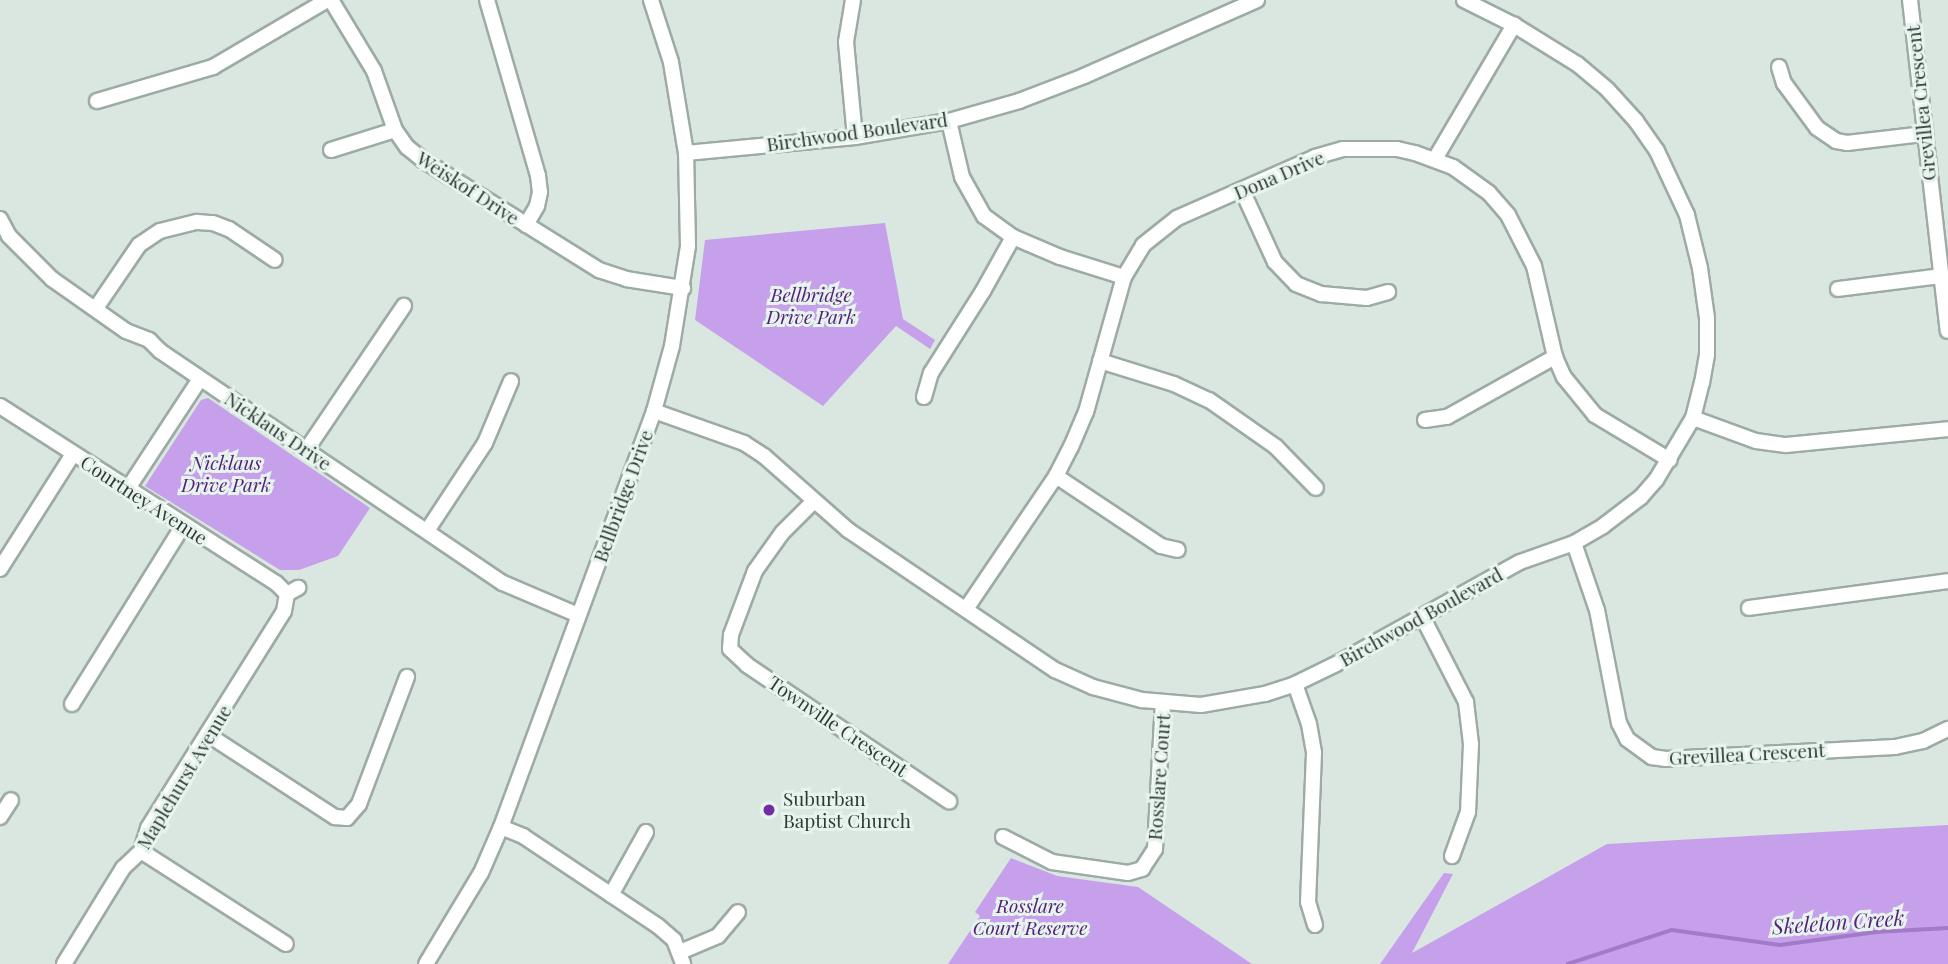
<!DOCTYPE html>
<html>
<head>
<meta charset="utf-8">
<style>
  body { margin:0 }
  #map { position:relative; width:1948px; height:964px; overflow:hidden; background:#d9e7e0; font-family:"Playfair Display",serif }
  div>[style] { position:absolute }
  .green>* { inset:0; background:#c6a0eb }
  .stream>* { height:3.5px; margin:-1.75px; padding:0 1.75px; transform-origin:1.75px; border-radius:1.75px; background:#a27bc8 }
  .roads { filter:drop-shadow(2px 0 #9daba4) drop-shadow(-2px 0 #9daba4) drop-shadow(0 2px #9daba4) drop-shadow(0 -2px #9daba4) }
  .minor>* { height:14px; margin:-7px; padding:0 7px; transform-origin:7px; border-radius:7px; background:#fff }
  .dots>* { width:19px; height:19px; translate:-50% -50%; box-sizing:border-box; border:4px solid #e6f4ed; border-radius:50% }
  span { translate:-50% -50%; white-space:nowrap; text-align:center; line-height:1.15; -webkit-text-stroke:6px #e6f4ed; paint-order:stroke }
  .street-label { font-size:19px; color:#333836 }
  .park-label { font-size:19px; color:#541e7a; font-style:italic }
  .poi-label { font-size:19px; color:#333836 }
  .left { translate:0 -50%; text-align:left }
  .water-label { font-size:21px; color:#551f7c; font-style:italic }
</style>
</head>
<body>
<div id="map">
  <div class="green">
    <i style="clip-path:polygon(885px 223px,903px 319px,935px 340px,930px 349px,896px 326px,823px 406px,695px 320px,705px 240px)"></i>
    <i style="clip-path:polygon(208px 398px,370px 508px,338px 556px,299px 570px,280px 570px,145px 486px,201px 400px)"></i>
    <i style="clip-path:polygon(1948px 825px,1948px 964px,1380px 964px,1444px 873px,1453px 874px,1412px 953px,1607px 844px)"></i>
    <i style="clip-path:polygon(1011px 858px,1057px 876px,1138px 887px,1252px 964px,948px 964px,980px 916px,975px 912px)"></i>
  </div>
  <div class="stream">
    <i style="left:1568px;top:964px;width:109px;rotate:-18.1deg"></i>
    <i style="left:1672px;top:930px;width:109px;rotate:7.9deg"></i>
    <i style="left:1780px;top:945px;width:97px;rotate:-7.7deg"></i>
    <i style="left:1876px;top:932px;width:72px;rotate:-3.2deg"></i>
  </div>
  <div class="roads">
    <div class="minor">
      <i style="left:331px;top:0;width:83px;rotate:58.8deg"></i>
      <i style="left:374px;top:71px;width:63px;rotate:70.4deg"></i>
      <i style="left:395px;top:130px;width:21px;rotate:55deg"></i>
      <i style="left:407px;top:147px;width:21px;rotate:39deg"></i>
      <i style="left:423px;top:160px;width:208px;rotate:32deg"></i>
      <i style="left:599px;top:270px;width:28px;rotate:18deg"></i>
      <i style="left:626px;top:279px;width:58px;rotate:9deg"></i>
      <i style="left:487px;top:0;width:183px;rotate:73.8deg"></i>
      <i style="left:538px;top:176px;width:16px;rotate:83deg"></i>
      <i style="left:540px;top:192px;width:14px;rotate:102deg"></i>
      <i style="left:537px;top:206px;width:22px;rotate:120deg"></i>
      <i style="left:853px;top:0;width:43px;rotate:99.5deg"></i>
      <i style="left:846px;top:42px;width:95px;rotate:84.6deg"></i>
      <i style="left:1910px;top:0;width:333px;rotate:83.5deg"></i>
      <i style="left:1779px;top:67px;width:17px;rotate:73deg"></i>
      <i style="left:1784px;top:83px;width:56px;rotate:53.7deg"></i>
      <i style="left:1817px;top:128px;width:23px;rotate:34deg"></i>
      <i style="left:1836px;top:141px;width:11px;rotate:10deg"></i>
      <i style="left:1847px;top:143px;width:78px;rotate:-6.7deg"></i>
      <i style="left:97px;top:101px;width:121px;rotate:-16.3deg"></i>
      <i style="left:213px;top:67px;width:132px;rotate:-30.4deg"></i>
      <i style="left:949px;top:121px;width:57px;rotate:76.9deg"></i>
      <i style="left:962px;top:177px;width:45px;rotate:60.6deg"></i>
      <i style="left:984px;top:216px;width:36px;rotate:36deg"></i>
      <i style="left:1013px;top:237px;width:51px;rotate:23.1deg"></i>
      <i style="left:1060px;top:257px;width:67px;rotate:17.4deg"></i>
      <i style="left:331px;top:150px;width:67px;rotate:-17.4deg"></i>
      <i style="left:686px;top:153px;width:170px;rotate:-5.4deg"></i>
      <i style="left:855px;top:137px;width:95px;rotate:-9.7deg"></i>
      <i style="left:949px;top:121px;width:73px;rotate:-15.9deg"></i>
      <i style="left:1019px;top:101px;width:70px;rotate:-21deg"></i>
      <i style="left:1084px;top:76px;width:189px;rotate:-23.7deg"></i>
      <i style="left:1435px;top:159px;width:156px;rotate:-59.5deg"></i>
      <i style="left:1242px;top:190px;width:79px;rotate:65.4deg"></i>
      <i style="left:1275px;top:262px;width:30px;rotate:46deg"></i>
      <i style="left:1296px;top:284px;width:27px;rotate:22deg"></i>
      <i style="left:1321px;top:294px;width:46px;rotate:5deg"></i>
      <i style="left:1367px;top:298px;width:22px;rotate:-16deg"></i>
      <i style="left:0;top:219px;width:19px;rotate:62deg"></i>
      <i style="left:9px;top:236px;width:61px;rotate:45deg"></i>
      <i style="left:52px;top:279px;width:90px;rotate:35.1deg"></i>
      <i style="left:126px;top:331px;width:25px;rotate:21deg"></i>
      <i style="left:149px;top:340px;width:16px;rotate:45deg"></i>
      <i style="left:160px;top:351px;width:414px;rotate:34.1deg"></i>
      <i style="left:503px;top:583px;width:82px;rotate:23.1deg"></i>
      <i style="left:1838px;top:289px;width:104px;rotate:-7.2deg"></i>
      <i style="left:96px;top:308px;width:76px;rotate:-55.7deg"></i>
      <i style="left:139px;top:245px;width:25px;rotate:-34deg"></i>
      <i style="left:160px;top:231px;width:38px;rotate:-14deg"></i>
      <i style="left:197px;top:222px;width:16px;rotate:4deg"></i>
      <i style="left:213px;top:223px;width:17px;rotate:21deg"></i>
      <i style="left:229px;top:229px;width:55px;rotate:34deg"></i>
      <i style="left:1100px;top:361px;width:77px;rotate:17.3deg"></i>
      <i style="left:1174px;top:384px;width:38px;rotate:25deg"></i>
      <i style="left:1209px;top:400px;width:82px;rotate:35deg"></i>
      <i style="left:1276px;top:447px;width:57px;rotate:45.7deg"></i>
      <i style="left:924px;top:397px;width:25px;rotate:-74deg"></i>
      <i style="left:931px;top:373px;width:97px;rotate:-57.6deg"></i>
      <i style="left:983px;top:291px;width:62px;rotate:-60.9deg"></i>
      <i style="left:0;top:406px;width:328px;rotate:32.7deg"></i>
      <i style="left:276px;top:583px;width:16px;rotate:45deg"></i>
      <i style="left:654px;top:411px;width:96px;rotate:19.6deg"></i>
      <i style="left:744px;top:443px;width:24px;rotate:33deg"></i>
      <i style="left:764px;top:456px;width:112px;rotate:41.4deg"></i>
      <i style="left:848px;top:530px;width:250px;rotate:34.1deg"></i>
      <i style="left:1055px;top:670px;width:42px;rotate:24.1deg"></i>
      <i style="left:1093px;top:687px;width:51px;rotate:14.9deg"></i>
      <i style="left:1142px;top:700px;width:59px;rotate:4.8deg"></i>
      <i style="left:1201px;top:705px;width:65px;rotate:-9.8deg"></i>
      <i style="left:1265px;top:694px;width:32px;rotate:-18deg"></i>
      <i style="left:1295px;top:684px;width:46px;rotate:-26deg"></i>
      <i style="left:1336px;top:664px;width:210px;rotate:-29deg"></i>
      <i style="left:1520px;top:562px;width:57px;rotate:-19.4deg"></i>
      <i style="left:1574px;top:543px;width:34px;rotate:-30deg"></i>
      <i style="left:1603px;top:526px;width:48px;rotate:-37.3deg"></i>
      <i style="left:1641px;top:497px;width:23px;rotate:-49deg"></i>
      <i style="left:1656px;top:480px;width:72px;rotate:-59.2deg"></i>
      <i style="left:1693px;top:418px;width:36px;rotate:-76deg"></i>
      <i style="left:1702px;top:383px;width:29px;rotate:-80deg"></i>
      <i style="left:1707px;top:354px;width:36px;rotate:-90deg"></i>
      <i style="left:1707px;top:318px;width:50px;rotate:-98deg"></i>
      <i style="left:1700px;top:268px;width:55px;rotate:-103.8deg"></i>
      <i style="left:1687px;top:215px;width:71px;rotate:-115.1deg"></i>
      <i style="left:1657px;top:151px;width:37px;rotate:-125deg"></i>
      <i style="left:1636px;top:121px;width:43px;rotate:-132.2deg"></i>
      <i style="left:1607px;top:89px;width:39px;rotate:-140deg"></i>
      <i style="left:1577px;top:64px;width:74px;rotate:-148.2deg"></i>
      <i style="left:1514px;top:25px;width:56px;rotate:-153.4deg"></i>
      <i style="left:1693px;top:418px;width:67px;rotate:20.1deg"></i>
      <i style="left:1756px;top:441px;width:30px;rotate:8deg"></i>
      <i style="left:1786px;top:445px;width:163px;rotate:-5.6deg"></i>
      <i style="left:1425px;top:420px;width:22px;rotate:-8deg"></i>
      <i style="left:1447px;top:417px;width:124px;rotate:-29.1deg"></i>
      <i style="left:307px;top:449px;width:173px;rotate:-55.9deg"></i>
      <i style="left:1056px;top:476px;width:126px;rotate:33.7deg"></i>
      <i style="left:1161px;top:546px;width:17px;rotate:13deg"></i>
      <i style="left:127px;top:490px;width:133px;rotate:-56.7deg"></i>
      <i style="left:814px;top:501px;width:45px;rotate:135deg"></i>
      <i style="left:782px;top:533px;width:47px;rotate:125.4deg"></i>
      <i style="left:755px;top:571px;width:68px;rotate:110.6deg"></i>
      <i style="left:731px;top:635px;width:14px;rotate:94deg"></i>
      <i style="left:730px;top:649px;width:23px;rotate:43deg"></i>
      <i style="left:747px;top:665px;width:244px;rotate:34deg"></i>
      <i style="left:427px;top:531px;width:105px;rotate:-56.6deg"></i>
      <i style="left:485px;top:443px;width:67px;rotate:-67.2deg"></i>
      <i style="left:1574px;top:543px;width:71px;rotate:71.1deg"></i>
      <i style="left:1597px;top:610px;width:115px;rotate:79deg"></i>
      <i style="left:1619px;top:723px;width:18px;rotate:63deg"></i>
      <i style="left:1627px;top:739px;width:31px;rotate:36deg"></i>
      <i style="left:1652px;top:757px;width:14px;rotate:8deg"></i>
      <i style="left:1666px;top:759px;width:229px;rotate:-3deg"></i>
      <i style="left:1895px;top:747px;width:29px;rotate:-12deg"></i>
      <i style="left:1923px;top:741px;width:28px;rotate:-26deg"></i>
      <i style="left:0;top:569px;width:136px;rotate:-57.6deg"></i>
      <i style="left:1749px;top:608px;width:201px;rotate:-7.7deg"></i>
      <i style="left:966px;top:609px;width:161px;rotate:-55.9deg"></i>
      <i style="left:1056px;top:476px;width:33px;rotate:-63deg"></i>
      <i style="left:1071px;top:447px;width:38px;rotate:-67deg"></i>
      <i style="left:1086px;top:412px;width:140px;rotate:-74.3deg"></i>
      <i style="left:1124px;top:277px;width:37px;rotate:-59deg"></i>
      <i style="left:1143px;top:245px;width:43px;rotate:-38.5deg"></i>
      <i style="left:1177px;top:218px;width:151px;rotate:-23.8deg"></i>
      <i style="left:1315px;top:157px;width:29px;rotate:-16deg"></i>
      <i style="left:1343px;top:149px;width:54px"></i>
      <i style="left:1397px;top:149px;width:18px;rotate:13deg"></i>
      <i style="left:1415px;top:153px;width:40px;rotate:20.2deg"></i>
      <i style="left:1453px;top:167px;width:44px;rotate:35.8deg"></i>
      <i style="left:1489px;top:193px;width:29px;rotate:49deg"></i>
      <i style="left:1508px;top:215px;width:57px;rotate:63deg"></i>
      <i style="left:1534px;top:266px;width:93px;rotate:77deg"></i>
      <i style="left:1555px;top:357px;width:22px;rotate:66deg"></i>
      <i style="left:1564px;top:377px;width:49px;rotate:50.8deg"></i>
      <i style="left:1595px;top:415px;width:87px;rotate:31deg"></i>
      <i style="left:1422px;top:616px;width:97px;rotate:62.9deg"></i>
      <i style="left:1466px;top:702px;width:42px;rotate:83.2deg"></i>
      <i style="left:1471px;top:744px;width:68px;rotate:92.5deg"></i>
      <i style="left:1468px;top:812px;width:47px;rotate:110deg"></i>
      <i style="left:1295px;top:684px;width:42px;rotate:70.7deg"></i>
      <i style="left:1309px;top:724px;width:29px;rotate:80deg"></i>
      <i style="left:1314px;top:753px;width:149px;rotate:92.3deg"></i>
      <i style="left:1308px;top:902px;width:24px;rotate:73deg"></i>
      <i style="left:72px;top:704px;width:210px;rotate:-58.1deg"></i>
      <i style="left:207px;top:734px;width:153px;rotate:33deg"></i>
      <i style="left:335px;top:817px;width:12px;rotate:5deg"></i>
      <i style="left:347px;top:818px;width:18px;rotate:-49deg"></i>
      <i style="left:359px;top:804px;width:136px;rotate:-69.3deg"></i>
      <i style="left:0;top:817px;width:20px;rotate:-57deg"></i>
      <i style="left:501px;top:827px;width:24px;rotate:22deg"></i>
      <i style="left:523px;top:836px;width:162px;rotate:33.7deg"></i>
      <i style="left:658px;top:926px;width:21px;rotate:41deg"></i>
      <i style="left:674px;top:940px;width:26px;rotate:69deg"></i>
      <i style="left:1003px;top:837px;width:55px;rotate:27deg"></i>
      <i style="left:1052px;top:862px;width:77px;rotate:8.2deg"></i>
      <i style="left:1128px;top:873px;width:15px;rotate:-16deg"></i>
      <i style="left:1142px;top:869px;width:24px;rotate:-57deg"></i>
      <i style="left:1155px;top:849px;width:146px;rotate:-86.9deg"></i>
      <i style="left:141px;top:851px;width:172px;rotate:32.7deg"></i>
      <i style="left:611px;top:895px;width:72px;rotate:-60.9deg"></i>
      <i style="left:680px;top:952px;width:41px;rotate:-22.8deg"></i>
      <i style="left:718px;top:936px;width:31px;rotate:-50deg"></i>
      <i style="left:64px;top:964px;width:113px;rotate:-58.4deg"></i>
      <i style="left:123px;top:868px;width:25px;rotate:-43deg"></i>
      <i style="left:141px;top:851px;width:24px;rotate:-73deg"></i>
      <i style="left:148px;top:828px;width:256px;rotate:-57.9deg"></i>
      <i style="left:284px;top:611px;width:17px;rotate:-80deg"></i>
      <i style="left:287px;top:594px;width:13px;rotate:-29deg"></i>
      <i style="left:426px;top:964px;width:106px;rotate:-58.9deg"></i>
      <i style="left:481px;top:873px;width:50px;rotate:-66.5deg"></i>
      <i style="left:501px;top:827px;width:443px;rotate:-69.8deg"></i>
      <i style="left:654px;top:411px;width:67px;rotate:-74.5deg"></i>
      <i style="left:672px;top:346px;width:101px;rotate:-80.9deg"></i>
      <i style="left:688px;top:246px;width:93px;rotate:-91.2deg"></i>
      <i style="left:686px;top:153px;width:92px;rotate:-99.4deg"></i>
      <i style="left:671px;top:62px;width:65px;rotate:-107.9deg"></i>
    </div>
  </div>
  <div class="dots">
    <i style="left:769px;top:810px;background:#712da2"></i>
  </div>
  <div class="street-label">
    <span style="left:1921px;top:103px;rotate:-96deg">Grevillea Crescent</span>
    <span style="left:857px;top:132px;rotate:-8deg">Birchwood Boulevard</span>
    <span style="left:1279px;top:175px;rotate:-23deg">Dona Drive</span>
    <span style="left:468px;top:188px;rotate:33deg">Weiskof Drive</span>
    <span style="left:278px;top:431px;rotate:34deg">Nicklaus Drive</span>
    <span style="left:623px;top:496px;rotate:-70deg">Bellbridge Drive</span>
    <span style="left:144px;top:500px;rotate:33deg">Courtney Avenue</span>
    <span style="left:1421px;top:617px;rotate:-29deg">Birchwood Boulevard</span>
    <span style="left:838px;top:726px;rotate:34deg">Townville Crescent</span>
    <span style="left:1747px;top:754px;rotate:-3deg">Grevillea Crescent</span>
    <span style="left:184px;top:777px;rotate:-59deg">Maplehurst Avenue</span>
    <span style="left:1159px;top:777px;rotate:-86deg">Rosslare Court</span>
  </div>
  <div class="park-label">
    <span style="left:811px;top:306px">Bellbridge<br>Drive Park</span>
    <span style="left:226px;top:474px">Nicklaus<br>Drive Park</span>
    <span style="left:1030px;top:917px">Rosslare<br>Court Reserve</span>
  </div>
  <div class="poi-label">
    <span class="left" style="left:783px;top:810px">Suburban<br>Baptist Church</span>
  </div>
  <div class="water-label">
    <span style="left:1838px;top:921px;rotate:-4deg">Skeleton Creek</span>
  </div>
</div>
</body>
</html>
